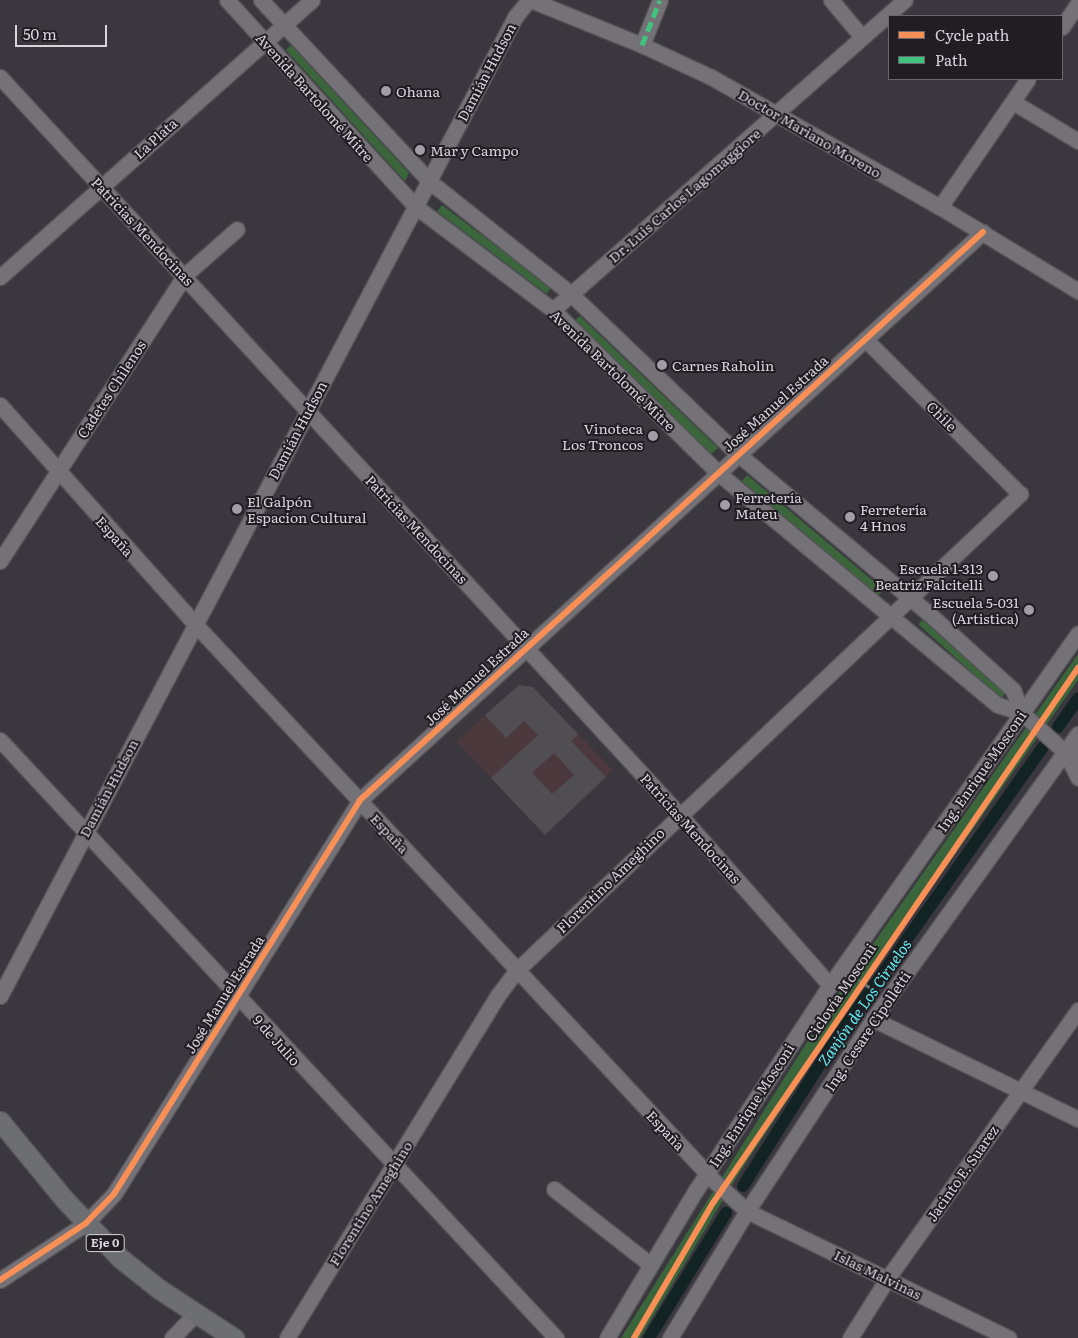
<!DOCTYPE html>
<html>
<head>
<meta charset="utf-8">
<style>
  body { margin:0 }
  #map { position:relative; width:1078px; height:1338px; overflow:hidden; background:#3b373e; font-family:Literata,serif }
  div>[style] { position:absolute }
  .education>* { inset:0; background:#4b393d }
  .green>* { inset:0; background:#3b663c; transform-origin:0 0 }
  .canal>* { height:12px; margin:-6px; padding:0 6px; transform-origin:6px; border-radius:6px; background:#122324 }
  .building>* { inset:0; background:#504d53 }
  .path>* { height:2.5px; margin-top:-1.25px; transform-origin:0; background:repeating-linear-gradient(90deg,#747276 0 5px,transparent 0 7.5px) }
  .roads { filter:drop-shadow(1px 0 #565359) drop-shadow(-1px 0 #565359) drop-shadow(0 1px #565359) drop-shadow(0 -1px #565359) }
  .minor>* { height:15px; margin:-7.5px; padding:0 7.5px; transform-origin:7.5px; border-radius:7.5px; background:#757277 }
  .major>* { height:19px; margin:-9.5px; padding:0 9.5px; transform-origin:9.5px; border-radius:9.5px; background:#6c6e72 }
  .quiet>* { height:5px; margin-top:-2.5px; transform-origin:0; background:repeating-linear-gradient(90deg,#40c37c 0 10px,transparent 0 15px) }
  .cycleway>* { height:6px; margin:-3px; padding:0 3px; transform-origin:3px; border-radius:3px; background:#f78f57 }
  .dots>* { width:14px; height:14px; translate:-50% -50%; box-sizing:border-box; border:2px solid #211d23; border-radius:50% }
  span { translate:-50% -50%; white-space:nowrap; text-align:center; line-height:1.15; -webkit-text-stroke:4px #211d23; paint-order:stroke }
  .shield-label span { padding:1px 4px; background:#211d23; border:1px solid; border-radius:4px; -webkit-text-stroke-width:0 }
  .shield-label { font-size:12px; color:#d8d4dc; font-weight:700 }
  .street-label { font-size:14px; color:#d8d4dc }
  .poi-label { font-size:14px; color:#d8d4dc }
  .left { translate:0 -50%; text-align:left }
  .right { translate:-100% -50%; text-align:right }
  .water-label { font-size:15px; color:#5df0f4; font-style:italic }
  .legend { position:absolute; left:888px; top:15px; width:175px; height:65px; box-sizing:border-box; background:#211d23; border:1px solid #6a666d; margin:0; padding:6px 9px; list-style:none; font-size:15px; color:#d8d4dc }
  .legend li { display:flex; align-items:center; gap:10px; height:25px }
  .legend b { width:25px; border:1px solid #6a666d }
  .scale { position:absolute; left:15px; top:25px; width:92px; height:22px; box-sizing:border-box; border:2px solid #d8d4dc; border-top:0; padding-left:6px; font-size:15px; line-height:18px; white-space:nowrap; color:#d8d4dc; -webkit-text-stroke:4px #211d23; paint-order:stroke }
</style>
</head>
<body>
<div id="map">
  <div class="education">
    <i style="clip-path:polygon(519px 685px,533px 687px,613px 770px,545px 835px,456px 741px)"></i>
  </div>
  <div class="green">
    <i style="clip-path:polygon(291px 45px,409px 173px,405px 181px,286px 50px)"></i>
    <i style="left:442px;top:205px;width:137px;height:8px;rotate:37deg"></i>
    <i style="clip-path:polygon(580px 316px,718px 448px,711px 454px,574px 321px)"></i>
    <i style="left:747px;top:475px;width:178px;height:8px;rotate:40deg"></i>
    <i style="left:923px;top:619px;width:111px;height:7px;rotate:42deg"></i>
    <i style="clip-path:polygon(1078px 654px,1078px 680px,870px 975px,738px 1175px,640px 1338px,621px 1338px,834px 999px)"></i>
  </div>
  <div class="canal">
    <i style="left:1058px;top:727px;width:35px;rotate:-55deg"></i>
    <i style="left:743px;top:1186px;width:167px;rotate:-57.7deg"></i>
    <i style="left:832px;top:1045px;width:365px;rotate:-54.7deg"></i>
    <i style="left:649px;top:1338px;width:147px;rotate:-58.4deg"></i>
  </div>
  <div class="building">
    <i style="clip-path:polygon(evenodd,519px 685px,533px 687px,578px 734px,571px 741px,606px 777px,545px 835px,491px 778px,538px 735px,524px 721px,506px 738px,485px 715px,519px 685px,554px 753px,574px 775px,552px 794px,532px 773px,554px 753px)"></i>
  </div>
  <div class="path">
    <i style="left:853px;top:976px;width:30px;rotate:34deg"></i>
  </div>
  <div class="roads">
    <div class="minor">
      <i style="left:227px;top:0;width:279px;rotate:47.6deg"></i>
      <i style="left:415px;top:206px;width:173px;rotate:37deg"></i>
      <i style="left:553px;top:310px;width:231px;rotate:44.6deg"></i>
      <i style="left:717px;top:472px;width:365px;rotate:39.7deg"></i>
      <i style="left:998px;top:705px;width:25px;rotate:18deg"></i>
      <i style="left:1022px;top:713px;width:58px;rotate:42.2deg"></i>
      <i style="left:1065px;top:752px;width:14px;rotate:17deg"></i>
      <i style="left:261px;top:0;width:247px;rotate:47.1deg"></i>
      <i style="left:429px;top:181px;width:181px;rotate:38.5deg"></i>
      <i style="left:571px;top:294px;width:231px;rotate:43.8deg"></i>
      <i style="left:738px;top:454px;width:245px;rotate:39.9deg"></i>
      <i style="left:926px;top:611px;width:118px;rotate:42.2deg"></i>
      <i style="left:1013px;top:690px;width:25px;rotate:69deg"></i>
      <i style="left:531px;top:0;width:120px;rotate:22.1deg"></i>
      <i style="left:642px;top:45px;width:76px;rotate:24.9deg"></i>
      <i style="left:711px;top:77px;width:263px;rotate:29.6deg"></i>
      <i style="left:940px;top:207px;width:162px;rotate:31.3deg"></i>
      <i style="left:831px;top:0;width:48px;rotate:50deg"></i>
      <i style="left:1062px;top:27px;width:29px;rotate:-56deg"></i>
      <i style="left:642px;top:45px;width:48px;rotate:-68.2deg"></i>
      <i style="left:0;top:77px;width:1002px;rotate:47.35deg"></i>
      <i style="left:679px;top:814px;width:228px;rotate:48.6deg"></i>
      <i style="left:1013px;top:102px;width:76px;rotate:31deg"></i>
      <i style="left:940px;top:207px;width:155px;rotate:-55.5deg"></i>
      <i style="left:0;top:277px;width:417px;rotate:-41.6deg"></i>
      <i style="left:553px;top:310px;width:469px;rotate:-41.4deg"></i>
      <i style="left:0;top:405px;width:292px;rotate:48.3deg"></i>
      <i style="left:194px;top:623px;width:763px;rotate:47.02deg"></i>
      <i style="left:714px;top:1181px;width:45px;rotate:42.3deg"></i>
      <i style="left:747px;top:1211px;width:291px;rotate:25.9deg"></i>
      <i style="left:0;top:561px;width:341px;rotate:-57.1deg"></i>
      <i style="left:185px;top:275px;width:69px;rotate:-41.5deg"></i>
      <i style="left:0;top:740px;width:817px;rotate:47.08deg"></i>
      <i style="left:1065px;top:752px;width:29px;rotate:63deg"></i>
      <i style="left:0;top:996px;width:1106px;rotate:-62.25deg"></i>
      <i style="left:515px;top:17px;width:22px;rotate:-51deg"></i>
      <i style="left:873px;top:1019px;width:228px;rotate:26deg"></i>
      <i style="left:554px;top:1189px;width:123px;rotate:38.1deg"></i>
      <i style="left:0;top:1280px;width:103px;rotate:-33.5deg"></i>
      <i style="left:86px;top:1223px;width:40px;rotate:-46deg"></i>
      <i style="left:114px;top:1194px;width:464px;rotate:-58deg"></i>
      <i style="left:360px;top:800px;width:843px;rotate:-42.36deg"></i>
      <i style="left:172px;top:1338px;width:33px;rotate:-46deg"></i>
      <i style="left:287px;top:1338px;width:403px;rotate:-58.4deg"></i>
      <i style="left:498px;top:995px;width:31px;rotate:-53deg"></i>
      <i style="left:517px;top:970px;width:693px;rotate:-43.42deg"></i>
      <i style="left:1020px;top:494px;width:219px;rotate:-135deg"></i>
      <i style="left:607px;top:1338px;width:173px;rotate:-59deg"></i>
      <i style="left:696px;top:1190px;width:245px;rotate:-56.8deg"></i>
      <i style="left:830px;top:985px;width:430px;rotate:-54.8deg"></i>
      <i style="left:670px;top:1338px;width:149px;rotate:-58.8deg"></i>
      <i style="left:747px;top:1211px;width:230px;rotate:-56.7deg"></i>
      <i style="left:873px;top:1019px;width:351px;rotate:-54.3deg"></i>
      <i style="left:850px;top:1338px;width:70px;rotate:-57.9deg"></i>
      <i style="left:887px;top:1279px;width:330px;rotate:-54.6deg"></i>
    </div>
    <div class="major">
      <i style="left:0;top:1121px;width:102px;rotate:50.6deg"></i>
      <i style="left:65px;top:1200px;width:80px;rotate:46.5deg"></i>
      <i style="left:120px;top:1258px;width:50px;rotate:38.5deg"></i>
      <i style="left:159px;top:1289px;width:90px;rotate:33.2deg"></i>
    </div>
  </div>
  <div class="quiet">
    <i style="left:642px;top:45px;width:48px;rotate:-68.2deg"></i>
  </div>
  <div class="cycleway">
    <i style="left:0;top:1280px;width:103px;rotate:-33.5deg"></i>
    <i style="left:86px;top:1223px;width:40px;rotate:-46deg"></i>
    <i style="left:114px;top:1194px;width:464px;rotate:-58deg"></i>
    <i style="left:360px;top:800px;width:843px;rotate:-42.36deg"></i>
    <i style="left:634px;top:1338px;width:156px;rotate:-59.7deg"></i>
    <i style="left:713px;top:1203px;width:648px;rotate:-55.7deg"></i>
  </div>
  <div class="dots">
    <i style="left:386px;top:91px;background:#a19da5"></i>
    <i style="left:420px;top:150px;background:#a19da5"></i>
    <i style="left:662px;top:365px;background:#a19da5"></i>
    <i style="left:653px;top:436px;background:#a19da5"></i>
    <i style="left:725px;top:505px;background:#a19da5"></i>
    <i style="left:237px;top:509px;background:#a19da5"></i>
    <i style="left:850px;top:517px;background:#a19da5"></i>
    <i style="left:993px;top:576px;background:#a19da5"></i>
    <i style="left:1029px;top:610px;background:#a19da5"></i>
  </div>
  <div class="shield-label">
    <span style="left:105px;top:1243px">Eje 0</span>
  </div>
  <div class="street-label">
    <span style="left:486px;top:72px;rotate:-62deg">Damián Hudson</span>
    <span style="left:315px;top:97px;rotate:48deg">Avenida Bartolomé Mitre</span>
    <span style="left:810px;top:133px;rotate:30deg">Doctor Mariano Moreno</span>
    <span style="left:155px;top:138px;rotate:-42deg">La Plata</span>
    <span style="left:684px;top:195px;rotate:-41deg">Dr. Luis Carlos Lagomaggiore</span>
    <span style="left:143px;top:231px;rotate:47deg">Patricias Mendocinas</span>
    <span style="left:613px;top:370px;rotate:44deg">Avenida Bartolomé Mitre</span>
    <span style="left:111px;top:389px;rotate:-57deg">Cadetes Chilenos</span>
    <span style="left:775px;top:403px;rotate:-42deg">José Manuel Estrada</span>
    <span style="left:942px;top:416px;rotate:45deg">Chile</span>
    <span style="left:297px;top:430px;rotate:-62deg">Damián Hudson</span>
    <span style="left:417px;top:529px;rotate:47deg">Patricias Mendocinas</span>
    <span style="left:115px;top:536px;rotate:48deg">España</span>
    <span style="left:476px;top:676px;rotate:-43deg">José Manuel Estrada</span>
    <span style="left:981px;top:771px;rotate:-55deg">Ing. Enrique Mosconi</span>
    <span style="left:108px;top:788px;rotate:-62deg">Damián Hudson</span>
    <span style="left:691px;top:828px;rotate:48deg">Patricias Mendocinas</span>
    <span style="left:390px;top:833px;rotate:47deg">España</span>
    <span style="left:610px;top:880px;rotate:-44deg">Florentino Ameghino</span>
    <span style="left:840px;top:992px;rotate:-56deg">Ciclovía Mosconi</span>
    <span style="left:224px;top:994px;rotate:-58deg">José Manuel Estrada</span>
    <span style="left:867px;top:1031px;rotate:-56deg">Ing. Cesare Cipolletti</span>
    <span style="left:277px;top:1040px;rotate:48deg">9 de Julio</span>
    <span style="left:751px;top:1105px;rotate:-57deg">Ing. Enrique Mosconi</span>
    <span style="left:666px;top:1130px;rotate:47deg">España</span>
    <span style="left:962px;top:1173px;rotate:-55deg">Jacinto E. Suarez</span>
    <span style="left:370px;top:1203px;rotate:-58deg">Florentino Ameghino</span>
    <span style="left:878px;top:1274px;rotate:26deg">Islas Malvinas</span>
  </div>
  <div class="poi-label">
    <span class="left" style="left:396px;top:91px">Ohana</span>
    <span class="left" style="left:430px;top:150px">Mar y Campo</span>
    <span class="left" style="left:672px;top:365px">Carnes Raholin</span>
    <span class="right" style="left:643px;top:436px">Vinoteca<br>Los Troncos</span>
    <span class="left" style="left:735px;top:505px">Ferretería<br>Mateu</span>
    <span class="left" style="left:247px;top:509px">El Galpón<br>Espacion Cultural</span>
    <span class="left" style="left:860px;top:517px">Ferretería<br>4 Hnos</span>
    <span class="right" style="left:983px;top:576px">Escuela 1-313<br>Beatriz Falcitelli</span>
    <span class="right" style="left:1019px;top:610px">Escuela 5-031<br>(Artistica)</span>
  </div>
  <div class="water-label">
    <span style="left:864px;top:1002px;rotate:-55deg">Zanjón de Los Ciruelos</span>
  </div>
  <ul class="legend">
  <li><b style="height:6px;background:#f78f57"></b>Cycle path</li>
  <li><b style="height:6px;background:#40c37c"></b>Path</li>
  </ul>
  <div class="scale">50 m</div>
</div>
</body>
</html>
